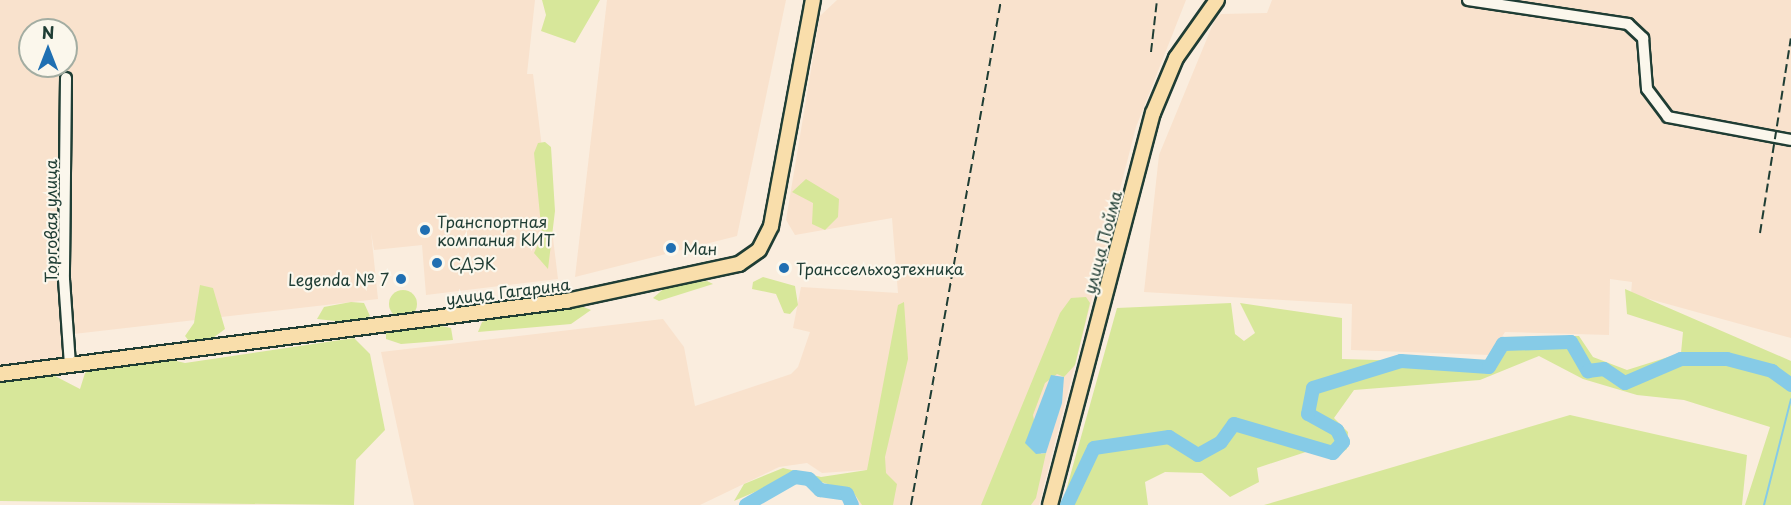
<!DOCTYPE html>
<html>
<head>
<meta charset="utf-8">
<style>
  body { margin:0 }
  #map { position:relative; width:1791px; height:505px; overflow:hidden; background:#faedde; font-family:"Playpen Sans",sans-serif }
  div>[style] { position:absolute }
  .built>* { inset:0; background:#f9e2cd }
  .green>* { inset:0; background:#d7e79a }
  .round { border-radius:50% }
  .water>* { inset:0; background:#86cbe7 }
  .stream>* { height:2px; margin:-1px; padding:0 1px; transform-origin:1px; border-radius:1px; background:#86cbe7 }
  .river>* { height:14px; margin:-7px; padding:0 7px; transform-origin:7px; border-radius:7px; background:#86cbe7 }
  .roads { filter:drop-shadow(2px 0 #1f3d34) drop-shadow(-2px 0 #1f3d34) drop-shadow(0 2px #1f3d34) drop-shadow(0 -2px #1f3d34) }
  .minor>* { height:10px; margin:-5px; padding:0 5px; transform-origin:5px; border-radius:5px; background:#fbf7ec }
  .major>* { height:14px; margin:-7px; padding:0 7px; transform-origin:7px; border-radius:7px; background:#f9deab }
  .rail>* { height:2px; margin-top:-1px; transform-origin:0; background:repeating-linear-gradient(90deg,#1f3d34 0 9px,transparent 0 13.5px) }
  .dots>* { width:16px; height:16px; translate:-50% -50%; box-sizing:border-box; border:3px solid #fbf7ec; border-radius:50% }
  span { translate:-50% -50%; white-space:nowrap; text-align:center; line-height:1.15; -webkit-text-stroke:4.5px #fbf7ec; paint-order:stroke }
  .street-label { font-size:16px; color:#1f3d34 }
  .poi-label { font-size:16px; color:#1f3d34 }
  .left { translate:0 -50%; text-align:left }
  .right { translate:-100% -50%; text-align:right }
  .north { position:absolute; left:18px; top:18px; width:60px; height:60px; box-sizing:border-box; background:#fbf7ec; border:2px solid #a3ada2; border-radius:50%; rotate:0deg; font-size:16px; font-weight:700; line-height:24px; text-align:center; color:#1f3d34 }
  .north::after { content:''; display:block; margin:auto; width:21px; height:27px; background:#1f6fb2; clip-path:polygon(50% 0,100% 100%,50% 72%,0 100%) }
</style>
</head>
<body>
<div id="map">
  <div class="built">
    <i style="clip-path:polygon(evenodd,0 0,535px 0,527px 74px,533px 74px,558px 279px,426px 295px,422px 245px,374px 250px,371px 232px,378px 299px,65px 335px,66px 356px,0 365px,0 0,30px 30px,66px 30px,66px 66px,30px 66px,30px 30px)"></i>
    <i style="clip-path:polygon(607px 0,786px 0,737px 236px,575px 277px)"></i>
    <i style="clip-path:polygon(837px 0,1186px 0,1136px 127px,1039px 505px,855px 505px,865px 470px,822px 473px,807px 463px,779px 467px,700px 505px,414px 505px,381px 352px,663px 319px,684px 347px,695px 406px,791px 374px,798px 367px,810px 332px,793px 328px,801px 287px,898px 293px,892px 218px,795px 235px,786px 220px,820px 16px)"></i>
    <i style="clip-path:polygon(1272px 0,1791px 0,1791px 338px,1631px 294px,1632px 282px,1610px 279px,1609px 335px,1505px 332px,1490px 355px,1351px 350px,1352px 304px,1144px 292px,1159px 155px,1215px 19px,1221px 14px,1267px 13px)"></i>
  </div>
  <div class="green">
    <i style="clip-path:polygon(542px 0,600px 0,575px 43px,541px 31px,546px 15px)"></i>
    <i style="clip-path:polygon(545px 142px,551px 147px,555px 211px,548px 269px,534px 253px,542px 236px,534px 153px,538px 143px)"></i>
    <i style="clip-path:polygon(806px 179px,839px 199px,838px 217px,825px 230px,812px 224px,813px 203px,792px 192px)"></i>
    <i style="clip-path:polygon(763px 277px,795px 286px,798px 305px,790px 314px,784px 313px,776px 294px,752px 289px,753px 282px)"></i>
    <i style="clip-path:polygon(707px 281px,713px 284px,659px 301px,653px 298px,667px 286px)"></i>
    <i style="clip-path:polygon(200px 285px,213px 288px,225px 329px,213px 338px,189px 341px,185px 336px,194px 323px)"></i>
    <i style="clip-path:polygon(1625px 289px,1791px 361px,1791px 505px,1745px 505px,1770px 427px,1684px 400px,1637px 395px,1583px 379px,1539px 356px,1480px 380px,1354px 390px,1334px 418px,1348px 432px,1347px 449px,1332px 459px,1315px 449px,1257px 468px,1259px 482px,1230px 497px,1202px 473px,1165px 472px,1145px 482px,1148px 505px,1062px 505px,1117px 308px,1231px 303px,1235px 334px,1244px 341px,1255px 333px,1240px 303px,1342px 318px,1342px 359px,1477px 363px,1490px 359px,1501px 337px,1579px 336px,1593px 357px,1627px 370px,1681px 353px,1683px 332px,1627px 314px)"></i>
    <i class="round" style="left:389px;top:290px;width:28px;height:28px"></i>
    <i style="clip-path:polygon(1086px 297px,1090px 303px,1075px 365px,1064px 377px,1057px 374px,1045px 383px,1033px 415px,1041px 454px,1046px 453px,1036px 498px,1031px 505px,981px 505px,1060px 313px,1071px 298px)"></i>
    <i style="clip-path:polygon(351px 302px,364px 303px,370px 316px,353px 323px,317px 319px,324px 307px)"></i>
    <i style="clip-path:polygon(904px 302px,908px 359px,885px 457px,886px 473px,897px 484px,893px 505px,862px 505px,853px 492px,796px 474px,734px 501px,744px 484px,783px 468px,821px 477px,867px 470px,898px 305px)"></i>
    <i style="clip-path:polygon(581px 306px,591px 310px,571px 324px,478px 332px,482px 322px,493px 318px)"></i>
    <i style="clip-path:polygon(436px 325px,451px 328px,453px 340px,401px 344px,386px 339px,386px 332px,393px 330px)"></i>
    <i style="clip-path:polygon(354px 338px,370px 354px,385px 430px,356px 460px,354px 505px,0 501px,0 382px,53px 375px,80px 389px,85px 373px,95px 366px,168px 359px,185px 363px)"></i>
    <i style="clip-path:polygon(1570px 415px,1747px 455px,1742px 505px,1264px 505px)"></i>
  </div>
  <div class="water">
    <i style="clip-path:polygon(1051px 375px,1064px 377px,1062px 403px,1046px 453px,1036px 454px,1025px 443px)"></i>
  </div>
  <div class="stream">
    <i style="left:1764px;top:505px;width:109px;rotate:-75.7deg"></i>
  </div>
  <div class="river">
    <i style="left:746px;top:505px;width:56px;rotate:-29.7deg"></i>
    <i style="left:795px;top:477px;width:14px;rotate:8deg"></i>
    <i style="left:809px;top:479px;width:16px;rotate:45deg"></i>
    <i style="left:820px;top:490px;width:27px;rotate:8deg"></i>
    <i style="left:847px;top:494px;width:12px;rotate:66deg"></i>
    <i style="left:1067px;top:505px;width:63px;rotate:-64.7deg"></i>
    <i style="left:1094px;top:448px;width:76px;rotate:-8.3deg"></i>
    <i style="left:1169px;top:437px;width:34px;rotate:32deg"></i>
    <i style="left:1198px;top:455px;width:26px;rotate:-29deg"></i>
    <i style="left:1221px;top:442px;width:22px;rotate:-54deg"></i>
    <i style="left:1234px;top:424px;width:103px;rotate:16.3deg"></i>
    <i style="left:1333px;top:453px;width:15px;rotate:-48deg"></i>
    <i style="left:1343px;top:442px;width:13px;rotate:-117deg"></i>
    <i style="left:1337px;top:430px;width:33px;rotate:-151deg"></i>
    <i style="left:1308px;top:414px;width:26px;rotate:-79deg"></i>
    <i style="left:1313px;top:388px;width:92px;rotate:-17.1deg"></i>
    <i style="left:1401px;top:361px;width:88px;rotate:3.9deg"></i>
    <i style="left:1489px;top:367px;width:27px;rotate:-59deg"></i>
    <i style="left:1503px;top:344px;width:68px;rotate:-1.7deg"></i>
    <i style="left:1571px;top:342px;width:34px;rotate:60deg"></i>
    <i style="left:1588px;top:371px;width:16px;rotate:-7deg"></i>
    <i style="left:1604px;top:369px;width:25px;rotate:34deg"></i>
    <i style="left:1625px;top:383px;width:61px;rotate:-23.2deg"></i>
    <i style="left:1681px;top:359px;width:46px"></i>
    <i style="left:1727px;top:359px;width:47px;rotate:14.9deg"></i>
    <i style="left:1772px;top:371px;width:24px;rotate:36deg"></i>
  </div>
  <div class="roads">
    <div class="minor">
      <i style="left:1468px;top:0;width:162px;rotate:8.5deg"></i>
      <i style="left:1628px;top:24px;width:21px;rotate:43deg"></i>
      <i style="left:1643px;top:38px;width:51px;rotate:85.5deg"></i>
      <i style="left:1647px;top:89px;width:35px;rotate:53deg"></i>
      <i style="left:1668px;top:117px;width:125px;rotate:10.6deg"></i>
      <i style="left:66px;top:78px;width:201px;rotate:90.6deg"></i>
      <i style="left:64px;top:279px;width:86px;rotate:86deg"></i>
    </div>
    <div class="major">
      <i style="left:0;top:374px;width:571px;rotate:-7.35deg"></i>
      <i style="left:566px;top:301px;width:177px;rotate:-12.1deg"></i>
      <i style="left:739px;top:264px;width:24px;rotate:-35deg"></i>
      <i style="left:759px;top:250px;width:27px;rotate:-63deg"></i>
      <i style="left:771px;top:226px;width:230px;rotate:-79.5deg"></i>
      <i style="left:1050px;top:505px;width:405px;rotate:-75.3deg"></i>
      <i style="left:1153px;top:113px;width:60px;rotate:-67.3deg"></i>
      <i style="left:1176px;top:58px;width:71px;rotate:-54.7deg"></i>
    </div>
  </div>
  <div class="rail">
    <i style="left:1151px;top:52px;width:52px;rotate:-83.4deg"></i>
    <i style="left:1760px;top:233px;width:197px;rotate:-81deg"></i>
    <i style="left:911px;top:505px;width:513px;rotate:-79.89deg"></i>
  </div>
  <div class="dots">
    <i style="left:425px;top:230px;background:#1f6fb2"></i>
    <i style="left:671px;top:248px;background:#1f6fb2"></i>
    <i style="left:437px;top:263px;background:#1f6fb2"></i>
    <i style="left:784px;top:268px;background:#1f6fb2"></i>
    <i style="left:401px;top:279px;background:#1f6fb2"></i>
  </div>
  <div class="street-label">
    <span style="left:50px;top:221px;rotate:-90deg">Торговая улица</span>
    <span style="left:1102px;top:242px;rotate:-75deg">улица Пойма</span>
    <span style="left:508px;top:291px;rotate:-7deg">улица Гагарина</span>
  </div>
  <div class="poi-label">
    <span class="left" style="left:437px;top:230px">Транспортная<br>компания КИТ</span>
    <span class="left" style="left:683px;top:248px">Ман</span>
    <span class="left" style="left:449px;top:263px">СДЭК</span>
    <span class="left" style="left:796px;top:268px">Транссельхозтехника</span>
    <span class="right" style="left:389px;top:279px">Legenda № 7</span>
  </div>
  <div class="north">N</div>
</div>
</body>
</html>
